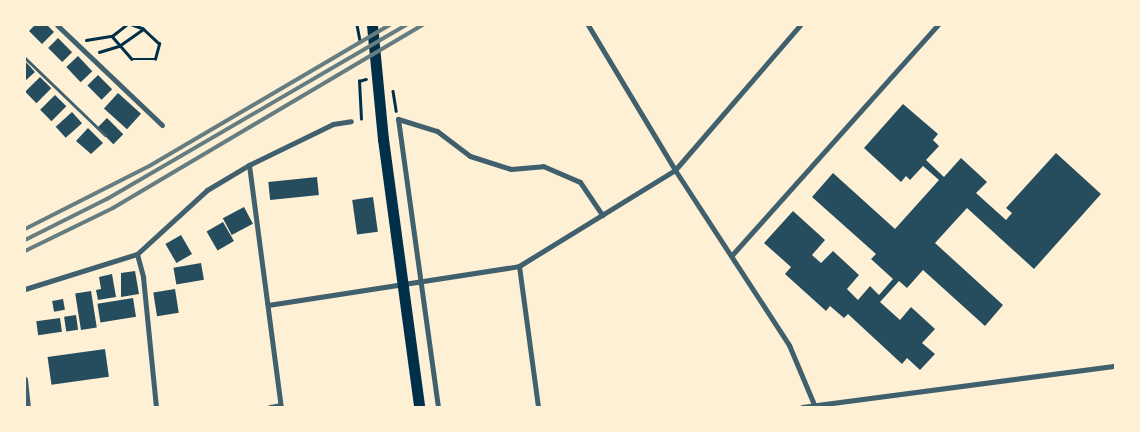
<!DOCTYPE html>
<html>
<head>
<meta charset="utf-8">
<style>
  body { margin:0 }
  #map { position:relative; width:1140px; height:432px; overflow:hidden; background:#fdf0d5; font-family:Rubik,sans-serif }
  div>[style] { position:absolute }
  .building>* { inset:0; background:#264d5e; transform-origin:0 0 }
  .path>* { height:2.5px; margin:-1.25px; padding:0 1.25px; transform-origin:1.25px; border-radius:1.25px; background:#003049 }
  .service>* { height:3px; margin:-1.5px; padding:0 1.5px; transform-origin:1.5px; border-radius:1.5px; background:#3f606c }
  .minor>* { height:5px; margin:-2.5px; padding:0 2.5px; transform-origin:2.5px; border-radius:2.5px; background:#3f606c }
  .trunk>* { height:11px; margin:-5.5px; padding:0 5.5px; transform-origin:5.5px; border-radius:5.5px; background:#003049 }
  .rail>* { height:4px; margin:-2px; padding:0 2px; transform-origin:2px; border-radius:2px; background:#657d81 }
  span { translate:-50% -50%; white-space:nowrap; text-align:center; line-height:1.15; -webkit-text-stroke:4.5px #fdf0d5; paint-order:stroke }
  .frame { position:absolute; inset:0; border:26px solid #fdf0d5; pointer-events:none }
</style>
</head>
<body>
<div id="map">
  <div class="building">
    <i style="clip-path:polygon(35px 25px,47px 25px,54px 32px,42px 44px,29px 31px)"></i>
    <i style="left:58px;top:38px;width:20px;height:14px;rotate:45deg"></i>
    <i style="left:78px;top:56px;width:21px;height:16px;rotate:47deg"></i>
    <i style="clip-path:polygon(25px 61px,35px 72px,25px 81px)"></i>
    <i style="left:98px;top:75px;width:20px;height:15px;rotate:45deg"></i>
    <i style="left:40px;top:77px;width:16px;height:21px;rotate:45deg"></i>
    <i style="left:118px;top:93px;width:31px;height:21px;rotate:42deg"></i>
    <i style="left:55px;top:95px;width:16px;height:21px;rotate:45deg"></i>
    <i style="clip-path:polygon(903px 104px,938px 134px,933px 140px,939px 146px,926px 160px,944px 177px,961px 158px,987px 182px,976px 193px,1006px 220px,1012px 213px,1006px 208px,1056px 153px,1101px 194px,1034px 269px,967px 208px,935px 243px,1003px 305px,985px 326px,923px 270px,907px 288px,899px 281px,880px 302px,900px 320px,911px 307px,935px 329px,922px 343px,935px 354px,920px 370px,907px 358px,902px 364px,848px 314px,844px 318px,830px 306px,826px 311px,785px 274px,791px 267px,764px 243px,793px 211px,825px 240px,812px 255px,821px 263px,833px 251px,859px 275px,847px 289px,858px 300px,870px 286px,879px 295px,893px 279px,871px 259px,876px 254px,812px 197px,833px 173px,895px 229px,939px 180px,923px 166px,910px 180px,906px 176px,901px 182px,864px 148px)"></i>
    <i style="left:72px;top:112px;width:15px;height:22px;rotate:48deg"></i>
    <i style="left:107px;top:118px;width:23px;height:14px;rotate:45deg"></i>
    <i style="clip-path:polygon(88px 128px,103px 143px,91px 154px,76px 141px)"></i>
    <i style="left:317px;top:177px;width:18px;height:49px;rotate:84deg"></i>
    <i style="left:373px;top:197px;width:35px;height:21px;rotate:82deg"></i>
    <i style="left:244px;top:207px;width:19px;height:24px;rotate:62deg"></i>
    <i style="left:223px;top:222px;width:22px;height:19px;rotate:60deg"></i>
    <i style="left:181px;top:235px;width:22px;height:18px;rotate:60deg"></i>
    <i style="left:201px;top:263px;width:17px;height:28px;rotate:80deg"></i>
    <i style="clip-path:polygon(135px 271px,139px 294px,121px 297px,121px 273px)"></i>
    <i style="clip-path:polygon(112px 274px,116px 297px,98px 300px,96px 290px,101px 289px,99px 277px)"></i>
    <i style="left:175px;top:289px;width:24px;height:22px;rotate:81deg"></i>
    <i style="left:91px;top:291px;width:37px;height:16px;rotate:81deg"></i>
    <i style="left:133px;top:298px;width:19px;height:36px;rotate:81deg"></i>
    <i style="left:63px;top:299px;width:11px;height:11px;rotate:80deg"></i>
    <i style="left:76px;top:315px;width:15px;height:12px;rotate:82deg"></i>
    <i style="left:60px;top:318px;width:14px;height:24px;rotate:82deg"></i>
    <i style="left:105px;top:349px;width:28px;height:58px;rotate:82deg"></i>
  </div>
  <div class="path">
    <i style="left:357px;top:25px;width:15px;rotate:79deg"></i>
    <i style="left:112px;top:36px;width:30px;rotate:49deg"></i>
    <i style="left:132px;top:59px;width:23px"></i>
    <i style="left:155px;top:59px;width:16px;rotate:-75deg"></i>
    <i style="left:159px;top:44px;width:22px;rotate:-137deg"></i>
    <i style="left:143px;top:29px;width:12px;rotate:-160deg"></i>
    <i style="left:86px;top:40px;width:26px;rotate:-9deg"></i>
    <i style="left:112px;top:36px;width:18px;rotate:-38deg"></i>
    <i style="left:99px;top:52px;width:21px;rotate:-17deg"></i>
    <i style="left:119px;top:46px;width:29px;rotate:-35deg"></i>
    <i style="left:393px;top:91px;width:20px;rotate:81deg"></i>
    <i style="left:361px;top:119px;width:38px;rotate:-93deg"></i>
    <i style="left:359px;top:81px;width:7px;rotate:-16deg"></i>
  </div>
  <div class="service">
    <i style="left:25px;top:58px;width:111px;rotate:43.9deg"></i>
  </div>
  <div class="minor">
    <i style="left:57px;top:25px;width:145px;rotate:43.6deg"></i>
    <i style="left:588px;top:25px;width:169px;rotate:59deg"></i>
    <i style="left:675px;top:170px;width:209px;rotate:56.9deg"></i>
    <i style="left:789px;top:345px;width:67px;rotate:67.2deg"></i>
    <i style="left:249px;top:165px;width:93px;rotate:-26deg"></i>
    <i style="left:333px;top:124px;width:18px;rotate:-9deg"></i>
    <i style="left:137px;top:254px;width:24px;rotate:75deg"></i>
    <i style="left:143px;top:277px;width:131px;rotate:84.3deg"></i>
    <i style="left:732px;top:255px;width:309px;rotate:-48.2deg"></i>
    <i style="left:519px;top:266px;width:142px;rotate:82.3deg"></i>
    <i style="left:25px;top:289px;width:117px;rotate:-17.4deg"></i>
    <i style="left:137px;top:254px;width:95px;rotate:-42.4deg"></i>
    <i style="left:207px;top:190px;width:49px;rotate:-30.8deg"></i>
    <i style="left:249px;top:165px;width:244px;rotate:82.5deg"></i>
    <i style="left:268px;top:305px;width:254px;rotate:-8.8deg"></i>
    <i style="left:519px;top:266px;width:183px;rotate:-31.6deg"></i>
    <i style="left:675px;top:170px;width:191px;rotate:-49.2deg"></i>
    <i style="left:25px;top:379px;width:28px;rotate:84deg"></i>
    <i style="left:270px;top:407px;width:10px;rotate:-11deg"></i>
    <i style="left:438px;top:407px;width:291px;rotate:-97.9deg"></i>
    <i style="left:398px;top:119px;width:41px;rotate:17.1deg"></i>
    <i style="left:437px;top:131px;width:41px;rotate:37.1deg"></i>
    <i style="left:470px;top:156px;width:43px;rotate:17.6deg"></i>
    <i style="left:511px;top:169px;width:32px;rotate:-5deg"></i>
    <i style="left:543px;top:166px;width:40px;rotate:23.4deg"></i>
    <i style="left:580px;top:182px;width:40px;rotate:56deg"></i>
    <i style="left:802px;top:407px;width:316px;rotate:-7.5deg"></i>
  </div>
  <div class="trunk">
    <i style="left:372px;top:25px;width:115px;rotate:84.5deg"></i>
    <i style="left:383px;top:139px;width:270px;rotate:82.3deg"></i>
  </div>
  <div class="rail">
    <i style="left:25px;top:229px;width:141px;rotate:-26.9deg"></i>
    <i style="left:151px;top:165px;width:277px;rotate:-30.4deg"></i>
    <i style="left:25px;top:240px;width:92px;rotate:-26.6deg"></i>
    <i style="left:107px;top:199px;width:346px;rotate:-30.2deg"></i>
    <i style="left:25px;top:251px;width:98px;rotate:-26deg"></i>
    <i style="left:113px;top:208px;width:360px;rotate:-30.6deg"></i>
  </div>
  <div class="frame"></div>
</div>
</body>
</html>
